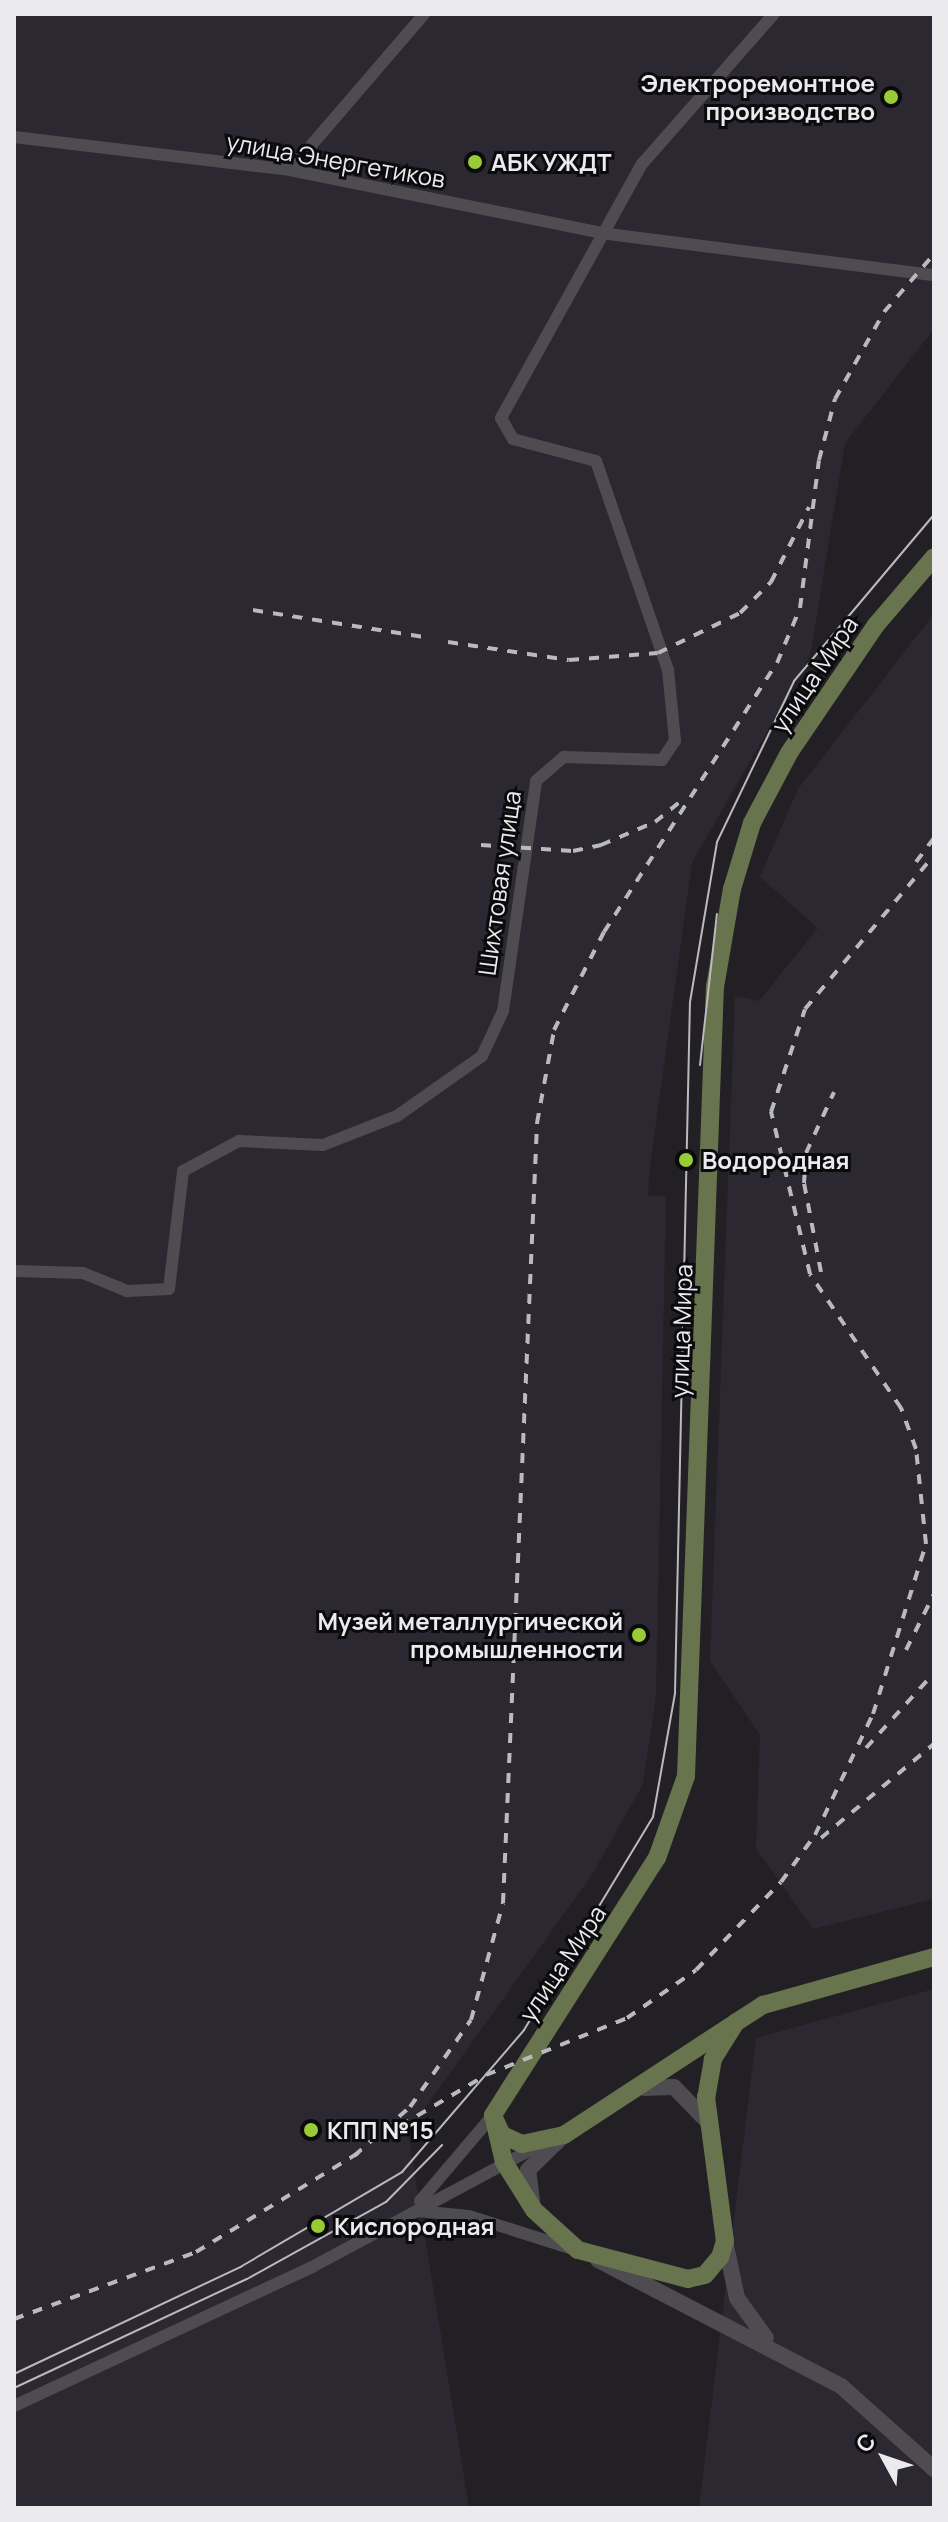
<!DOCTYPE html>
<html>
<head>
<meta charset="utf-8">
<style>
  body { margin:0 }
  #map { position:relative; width:948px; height:2522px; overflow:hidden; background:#222024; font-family:Manrope,sans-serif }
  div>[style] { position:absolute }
  .built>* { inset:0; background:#2c2832 }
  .minor>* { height:12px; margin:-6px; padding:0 6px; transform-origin:6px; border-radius:6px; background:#4f4c51 }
  .tertiary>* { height:16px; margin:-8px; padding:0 8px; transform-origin:8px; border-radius:8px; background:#4f4c51 }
  .secondary>* { height:18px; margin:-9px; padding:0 9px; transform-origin:9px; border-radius:9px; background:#67744e }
  .tram>* { height:2px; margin:-1px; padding:0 1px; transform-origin:1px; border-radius:1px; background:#bab9bc }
  .rail>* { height:4px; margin-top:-2px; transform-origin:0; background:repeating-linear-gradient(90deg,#bab9bc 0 10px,transparent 0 20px) }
  .dots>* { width:22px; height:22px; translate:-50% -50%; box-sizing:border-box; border:4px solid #0b0a0c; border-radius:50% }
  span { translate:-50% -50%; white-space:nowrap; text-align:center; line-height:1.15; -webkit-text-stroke:6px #0b0a0c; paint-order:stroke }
  .poi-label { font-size:24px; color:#ebeaed; font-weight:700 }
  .right { translate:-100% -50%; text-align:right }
  .left { translate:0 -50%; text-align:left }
  .street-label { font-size:24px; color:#ebeaed }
  .frame { position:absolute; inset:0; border:16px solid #ebeaed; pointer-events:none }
  .north { position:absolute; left:844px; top:2418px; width:80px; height:80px; -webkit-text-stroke:6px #0b0a0c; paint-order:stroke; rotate:310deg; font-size:22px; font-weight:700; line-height:32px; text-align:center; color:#ebeaed }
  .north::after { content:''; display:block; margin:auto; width:28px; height:36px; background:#ebeaed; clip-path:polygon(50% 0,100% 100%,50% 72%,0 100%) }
</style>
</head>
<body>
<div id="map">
  <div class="built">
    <i style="clip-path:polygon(14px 14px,934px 14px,934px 329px,845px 443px,810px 656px,692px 863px,650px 1166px,648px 1196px,666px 1196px,656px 1695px,643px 1784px,593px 1873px,408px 2132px,469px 2508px,14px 2508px)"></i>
    <i style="clip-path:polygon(934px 614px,934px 1899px,813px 1929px,756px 1848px,760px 1735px,710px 1661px,735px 996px,759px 1001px,818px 928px,760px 877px,798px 789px)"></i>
    <i style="clip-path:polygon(934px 1989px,934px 2508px,699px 2508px,756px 2038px)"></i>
  </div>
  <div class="minor">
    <i style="left:14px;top:137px;width:278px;rotate:6.8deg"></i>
    <i style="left:290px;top:170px;width:324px;rotate:11.4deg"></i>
    <i style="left:608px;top:234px;width:329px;rotate:7.2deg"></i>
    <i style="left:290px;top:170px;width:206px;rotate:-49.3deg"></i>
    <i style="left:14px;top:1271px;width:69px;rotate:1.7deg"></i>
    <i style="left:83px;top:1273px;width:48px;rotate:22.2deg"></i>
    <i style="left:127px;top:1291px;width:42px;rotate:-2.7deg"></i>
    <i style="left:169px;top:1289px;width:119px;rotate:-83.2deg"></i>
    <i style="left:183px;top:1171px;width:64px;rotate:-28.2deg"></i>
    <i style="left:239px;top:1141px;width:84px;rotate:2.7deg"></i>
    <i style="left:323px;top:1145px;width:79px;rotate:-21.4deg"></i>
    <i style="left:397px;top:1116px;width:104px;rotate:-35.2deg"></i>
    <i style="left:482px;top:1056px;width:50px;rotate:-65deg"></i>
    <i style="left:503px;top:1011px;width:232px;rotate:-81.8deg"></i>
    <i style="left:536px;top:781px;width:37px;rotate:-41deg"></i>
    <i style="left:564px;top:757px;width:98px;rotate:1.8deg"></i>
    <i style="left:662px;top:760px;width:23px;rotate:-56deg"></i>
    <i style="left:675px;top:741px;width:71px;rotate:-95.6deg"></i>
    <i style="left:668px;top:670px;width:221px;rotate:-109deg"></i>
    <i style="left:596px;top:461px;width:86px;rotate:-165.2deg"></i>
    <i style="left:513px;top:439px;width:24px;rotate:-120deg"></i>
    <i style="left:501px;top:418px;width:291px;rotate:-61deg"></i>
    <i style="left:642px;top:164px;width:200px;rotate:-48.7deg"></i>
    <i style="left:420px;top:2201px;width:113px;rotate:-49.7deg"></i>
    <i style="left:417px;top:2211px;width:52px;rotate:5.5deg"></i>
    <i style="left:469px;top:2216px;width:109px;rotate:17.6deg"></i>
    <i style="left:14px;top:2406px;width:329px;rotate:-25deg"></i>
    <i style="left:312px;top:2267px;width:256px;rotate:-28.2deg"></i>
  </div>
  <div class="tertiary">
    <i style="left:644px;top:2088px;width:30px;rotate:-2deg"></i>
    <i style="left:674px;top:2087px;width:49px;rotate:45.8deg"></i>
    <i style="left:532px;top:2201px;width:31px;rotate:-97deg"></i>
    <i style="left:528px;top:2170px;width:49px;rotate:-44.2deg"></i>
    <i style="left:725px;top:2241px;width:58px;rotate:78.1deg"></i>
    <i style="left:737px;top:2298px;width:49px;rotate:54.1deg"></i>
    <i style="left:598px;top:2260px;width:274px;rotate:27.4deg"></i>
    <i style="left:841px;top:2386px;width:125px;rotate:41.7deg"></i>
  </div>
  <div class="secondary">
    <i style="left:736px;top:2022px;width:44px;rotate:121.9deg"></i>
    <i style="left:713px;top:2059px;width:39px;rotate:100deg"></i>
    <i style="left:706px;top:2097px;width:145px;rotate:82.5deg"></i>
    <i style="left:725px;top:2241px;width:17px;rotate:107deg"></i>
    <i style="left:720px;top:2257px;width:23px;rotate:130deg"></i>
    <i style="left:705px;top:2275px;width:17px;rotate:167deg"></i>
    <i style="left:688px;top:2279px;width:114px;rotate:-165.2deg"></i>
    <i style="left:578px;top:2250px;width:59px;rotate:-137.7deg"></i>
    <i style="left:534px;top:2210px;width:57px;rotate:-122deg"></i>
    <i style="left:504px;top:2162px;width:48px;rotate:-103.2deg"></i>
    <i style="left:493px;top:2115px;width:305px;rotate:-57.5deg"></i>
    <i style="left:657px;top:1858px;width:87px;rotate:-70.5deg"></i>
    <i style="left:686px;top:1776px;width:790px;rotate:-87.9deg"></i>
    <i style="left:715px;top:987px;width:99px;rotate:-80.2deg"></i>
    <i style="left:732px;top:889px;width:69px;rotate:-73.1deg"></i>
    <i style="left:752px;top:823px;width:79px;rotate:-62.1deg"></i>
    <i style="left:789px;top:753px;width:155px;rotate:-55.8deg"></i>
    <i style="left:876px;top:625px;width:89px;rotate:-49.5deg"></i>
    <i style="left:495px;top:2120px;width:17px;rotate:65deg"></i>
    <i style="left:502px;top:2135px;width:22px;rotate:24deg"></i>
    <i style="left:522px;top:2144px;width:43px;rotate:-12.1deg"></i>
    <i style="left:564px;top:2135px;width:238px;rotate:-33.2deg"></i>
    <i style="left:763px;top:2005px;width:178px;rotate:-15.7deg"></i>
  </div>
  <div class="tram">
    <i style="left:700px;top:1065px;width:152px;rotate:-83.6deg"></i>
    <i style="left:14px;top:2374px;width:252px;rotate:-25.3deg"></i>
    <i style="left:242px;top:2266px;width:186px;rotate:-30.4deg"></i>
    <i style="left:402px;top:2172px;width:187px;rotate:-49.3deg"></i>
    <i style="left:524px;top:2030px;width:249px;rotate:-58.8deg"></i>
    <i style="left:653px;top:1817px;width:126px;rotate:-79.9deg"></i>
    <i style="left:675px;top:1693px;width:691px;rotate:-88.76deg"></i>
    <i style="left:690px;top:1002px;width:162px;rotate:-80.4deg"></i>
    <i style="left:717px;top:842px;width:178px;rotate:-64.4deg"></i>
    <i style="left:794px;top:681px;width:217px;rotate:-49.9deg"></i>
    <i style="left:14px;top:2388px;width:257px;rotate:-25.1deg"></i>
    <i style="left:247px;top:2279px;width:159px;rotate:-29deg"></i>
    <i style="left:386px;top:2202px;width:80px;rotate:-45.5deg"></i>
  </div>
  <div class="rail">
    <i style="left:253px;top:610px;width:178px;rotate:9deg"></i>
    <i style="left:448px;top:642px;width:122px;rotate:8.5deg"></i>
    <i style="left:569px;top:660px;width:89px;rotate:-4.5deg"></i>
    <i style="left:658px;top:653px;width:91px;rotate:-26deg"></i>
    <i style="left:740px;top:613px;width:44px;rotate:-45deg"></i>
    <i style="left:771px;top:582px;width:84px;rotate:-63.1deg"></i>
    <i style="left:481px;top:845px;width:92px;rotate:3.7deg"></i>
    <i style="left:573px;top:851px;width:29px;rotate:-12deg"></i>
    <i style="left:601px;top:845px;width:59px;rotate:-23.1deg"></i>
    <i style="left:655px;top:822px;width:36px;rotate:-39deg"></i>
    <i style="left:916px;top:862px;width:30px;rotate:-53deg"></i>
    <i style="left:821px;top:1272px;width:91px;rotate:-100.8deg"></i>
    <i style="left:804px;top:1183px;width:30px;rotate:-86deg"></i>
    <i style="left:806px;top:1153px;width:67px;rotate:-65.3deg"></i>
    <i style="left:906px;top:1650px;width:63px;rotate:-63.4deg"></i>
    <i style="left:866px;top:1748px;width:101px;rotate:-47.8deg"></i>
    <i style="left:821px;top:1838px;width:147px;rotate:-39.8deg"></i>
    <i style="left:400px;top:2126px;width:100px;rotate:-30.7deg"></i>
    <i style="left:486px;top:2075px;width:152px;rotate:-22deg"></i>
    <i style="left:627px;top:2018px;width:84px;rotate:-34.8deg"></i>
    <i style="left:696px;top:1970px;width:122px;rotate:-46deg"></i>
    <i style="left:781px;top:1882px;width:58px;rotate:-54.1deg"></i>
    <i style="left:815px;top:1835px;width:134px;rotate:-64.4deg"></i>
    <i style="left:873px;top:1714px;width:178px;rotate:-72.7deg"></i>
    <i style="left:926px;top:1544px;width:96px;rotate:-96deg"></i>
    <i style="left:916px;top:1449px;width:44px;rotate:-110.1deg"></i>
    <i style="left:901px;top:1408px;width:162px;rotate:-124.2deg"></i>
    <i style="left:810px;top:1274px;width:167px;rotate:-103.5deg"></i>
    <i style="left:771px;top:1112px;width:108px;rotate:-71.7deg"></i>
    <i style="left:805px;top:1009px;width:201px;rotate:-50deg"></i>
    <i style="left:354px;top:2156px;width:74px;rotate:-41.2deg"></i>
    <i style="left:410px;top:2107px;width:106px;rotate:-55deg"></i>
    <i style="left:471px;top:2020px;width:121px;rotate:-74.7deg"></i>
    <i style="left:503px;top:1903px;width:781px;rotate:-87.5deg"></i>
    <i style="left:537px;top:1123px;width:95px;rotate:-79.6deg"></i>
    <i style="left:554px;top:1030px;width:110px;rotate:-63deg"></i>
    <i style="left:604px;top:932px;width:320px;rotate:-57.3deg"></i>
    <i style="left:777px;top:663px;width:60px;rotate:-67.3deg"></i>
    <i style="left:800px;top:608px;width:149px;rotate:-82.7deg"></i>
    <i style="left:819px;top:460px;width:63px;rotate:-75.3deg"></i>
    <i style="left:835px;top:399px;width:100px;rotate:-60.6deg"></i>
    <i style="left:884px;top:312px;width:77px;rotate:-49.2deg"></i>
    <i style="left:14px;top:2319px;width:194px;rotate:-20.2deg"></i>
    <i style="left:196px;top:2252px;width:196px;rotate:-31.4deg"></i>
  </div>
  <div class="dots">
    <i style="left:891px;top:97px;background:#99cb36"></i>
    <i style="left:475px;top:162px;background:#99cb36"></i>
    <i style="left:686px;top:1160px;background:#99cb36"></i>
    <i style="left:639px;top:1635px;background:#99cb36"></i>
    <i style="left:311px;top:2130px;background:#99cb36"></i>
    <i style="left:318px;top:2226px;background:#99cb36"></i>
  </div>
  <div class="poi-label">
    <span class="right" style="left:875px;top:97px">Электроремонтное<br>производство</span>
    <span class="left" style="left:491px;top:162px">АБК УЖДТ</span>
    <span class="left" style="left:702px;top:1160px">Водородная</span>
    <span class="right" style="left:623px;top:1635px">Музей металлургической<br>промышленности</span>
    <span class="left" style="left:327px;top:2130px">КПП №15</span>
    <span class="left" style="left:334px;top:2226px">Кислородная</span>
  </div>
  <div class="street-label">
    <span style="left:336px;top:160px;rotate:10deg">улица Энергетиков</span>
    <span style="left:814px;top:674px;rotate:-56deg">улица Мира</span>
    <span style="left:499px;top:883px;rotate:-82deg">Шихтовая улица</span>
    <span style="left:681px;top:1331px;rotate:-88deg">улица Мира</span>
    <span style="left:562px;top:1963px;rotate:-56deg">улица Мира</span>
  </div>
  <div class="frame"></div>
  <div class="north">С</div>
</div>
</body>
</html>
